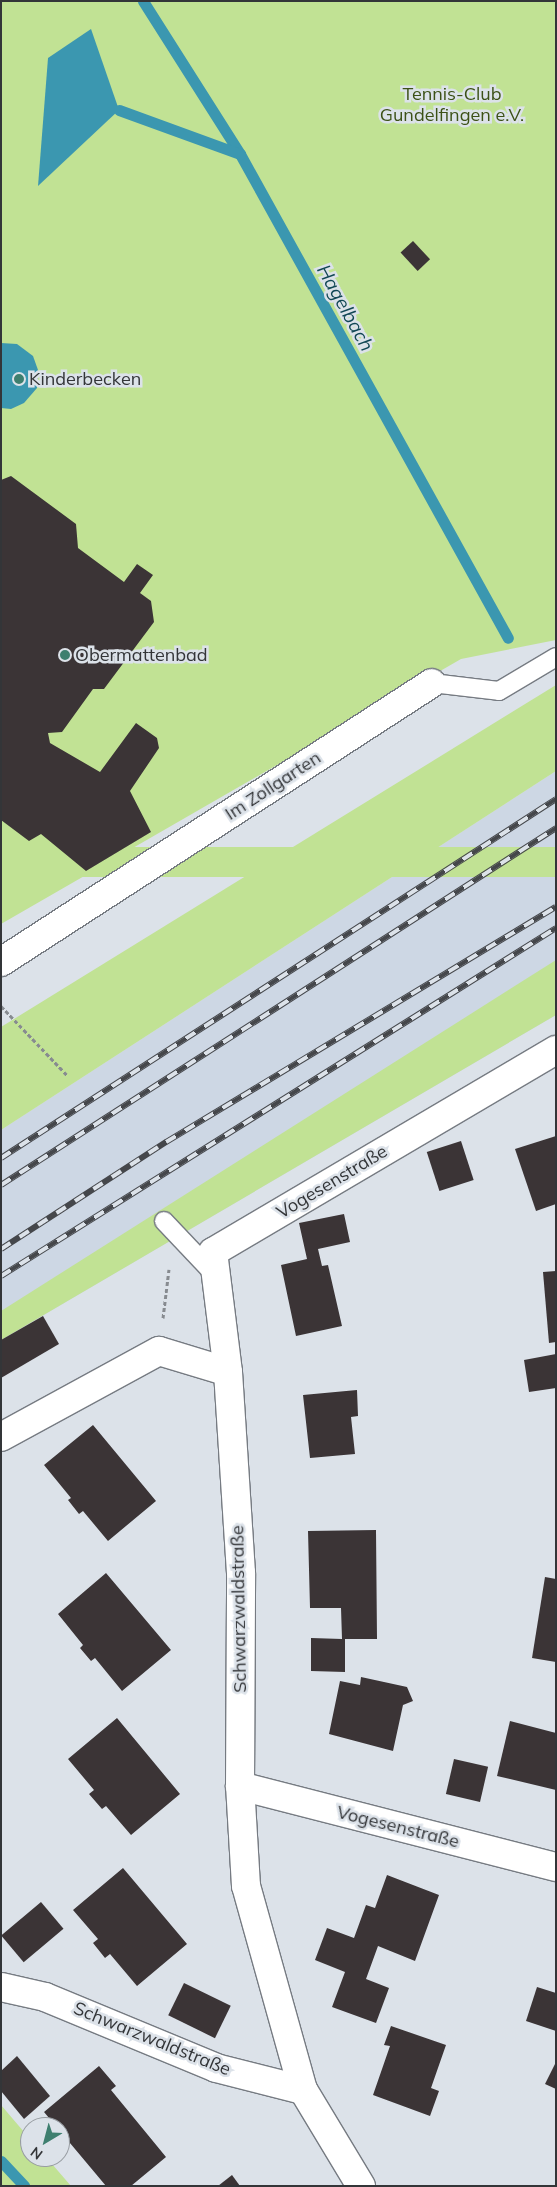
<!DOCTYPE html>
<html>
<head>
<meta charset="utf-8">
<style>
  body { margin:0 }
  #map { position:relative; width:557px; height:2187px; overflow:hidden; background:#dce2e9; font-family:Mulish,sans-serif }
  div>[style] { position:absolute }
  .built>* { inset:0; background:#cdd7e4 }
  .green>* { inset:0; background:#c1e294; transform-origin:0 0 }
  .water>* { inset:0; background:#3b97b0 }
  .stream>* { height:11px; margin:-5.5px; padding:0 5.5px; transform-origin:5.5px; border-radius:5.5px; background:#3b97b0 }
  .building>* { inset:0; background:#3b3436; transform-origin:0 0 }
  .path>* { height:3px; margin-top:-1.5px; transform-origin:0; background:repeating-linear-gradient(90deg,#878b90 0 4px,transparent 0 6.5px) }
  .roads { filter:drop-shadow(1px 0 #767b82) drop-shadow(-1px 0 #767b82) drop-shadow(0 1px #767b82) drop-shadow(0 -1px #767b82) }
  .service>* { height:18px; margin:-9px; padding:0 9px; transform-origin:9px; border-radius:9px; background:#fff }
  .minor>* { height:28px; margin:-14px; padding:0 14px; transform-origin:14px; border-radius:14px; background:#fff }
  .rail>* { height:5.5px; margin-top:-2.75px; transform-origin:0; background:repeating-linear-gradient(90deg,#dce2e9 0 11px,#45474b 0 22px); box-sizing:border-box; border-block:1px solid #45474b }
  .dots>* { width:14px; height:14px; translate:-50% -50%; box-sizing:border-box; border:2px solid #dce2e9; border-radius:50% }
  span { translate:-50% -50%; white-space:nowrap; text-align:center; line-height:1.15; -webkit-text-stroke:5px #dce2e9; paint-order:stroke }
  .park-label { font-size:18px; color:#3c5116 }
  .poi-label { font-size:18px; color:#333538 }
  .left { translate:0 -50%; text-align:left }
  .street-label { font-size:18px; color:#333538 }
  .water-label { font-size:19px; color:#114754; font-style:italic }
  .frame { position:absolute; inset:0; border:2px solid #333538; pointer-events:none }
  .north { position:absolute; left:20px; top:2117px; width:50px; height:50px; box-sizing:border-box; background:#dce2e9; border:1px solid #989da2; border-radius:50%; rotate:217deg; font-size:14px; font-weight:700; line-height:20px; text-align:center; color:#333538 }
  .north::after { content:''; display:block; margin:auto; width:18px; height:22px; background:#3e7f6f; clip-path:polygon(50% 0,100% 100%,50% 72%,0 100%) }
</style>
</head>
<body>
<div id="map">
  <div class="built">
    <i style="clip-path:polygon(556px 771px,556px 1015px,1px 1340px,1px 1130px)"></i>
  </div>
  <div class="green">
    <i style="clip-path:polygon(1px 1px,556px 1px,556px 640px,461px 659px,1px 924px)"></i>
    <i style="clip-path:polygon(556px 685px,556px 771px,1px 1130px,1px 1027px)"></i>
    <i style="left:556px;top:847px;width:30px;height:660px;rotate:90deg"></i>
    <i style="clip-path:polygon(556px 960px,556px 1015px,1px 1340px,1px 1311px)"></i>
    <i style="clip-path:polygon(1px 2105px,30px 2139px,30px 2157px,46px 2157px,71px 2186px,1px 2186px)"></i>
  </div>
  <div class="water">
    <i style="clip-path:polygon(91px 29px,119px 110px,38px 186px,48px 58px)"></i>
    <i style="clip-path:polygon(1px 343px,17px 344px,33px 356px,38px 370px,37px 388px,24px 403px,11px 409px,1px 408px)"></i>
  </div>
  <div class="stream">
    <i style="left:143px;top:1px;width:181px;rotate:57.6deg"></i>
    <i style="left:240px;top:154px;width:553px;rotate:61.03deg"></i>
    <i style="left:119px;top:110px;width:129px;rotate:20deg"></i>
    <i style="left:1px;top:2161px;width:34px;rotate:47deg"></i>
  </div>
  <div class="building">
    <i style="left:413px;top:241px;width:25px;height:17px;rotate:47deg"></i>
    <i style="clip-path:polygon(11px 476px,76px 524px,78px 548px,124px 582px,137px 564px,153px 575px,140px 593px,151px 601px,154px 622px,104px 689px,93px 689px,62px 732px,48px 733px,50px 743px,100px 772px,136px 723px,157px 738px,159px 748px,130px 791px,151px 832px,86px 871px,41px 834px,29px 841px,1px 820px,1px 480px)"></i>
    <i style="clip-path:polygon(556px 1136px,556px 1204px,536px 1211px,515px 1149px)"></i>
    <i style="left:461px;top:1141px;width:41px;height:36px;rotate:72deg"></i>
    <i style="clip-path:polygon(344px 1214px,350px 1242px,318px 1249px,322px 1266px,328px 1265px,342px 1326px,296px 1336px,281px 1265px,307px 1259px,299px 1223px)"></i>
    <i style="clip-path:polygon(556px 1271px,556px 1342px,549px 1343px,543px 1272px)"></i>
    <i style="clip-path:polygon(43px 1316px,59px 1344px,1px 1378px,1px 1340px)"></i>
    <i style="clip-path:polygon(556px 1354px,556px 1388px,529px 1392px,524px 1360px)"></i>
    <i style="clip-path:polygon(357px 1390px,358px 1416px,351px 1417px,355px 1454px,310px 1458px,303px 1395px)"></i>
    <i style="clip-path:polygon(93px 1425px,156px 1501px,108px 1541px,83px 1511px,79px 1514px,68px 1500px,71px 1498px,44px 1465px)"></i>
    <i style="clip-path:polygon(376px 1530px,377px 1639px,345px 1639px,345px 1672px,311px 1671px,311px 1638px,342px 1639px,341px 1608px,310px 1608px,308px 1531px)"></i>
    <i style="clip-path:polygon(106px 1573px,171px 1650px,122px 1691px,95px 1658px,91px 1661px,80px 1648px,83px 1645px,58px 1614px)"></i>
    <i style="clip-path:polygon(545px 1577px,556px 1579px,556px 1662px,532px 1658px)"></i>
    <i style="clip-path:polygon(361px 1677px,407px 1687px,413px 1701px,403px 1705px,393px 1751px,329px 1734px,340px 1681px,360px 1685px)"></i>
    <i style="clip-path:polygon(117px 1718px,180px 1794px,131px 1835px,106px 1806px,102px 1809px,89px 1794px,94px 1790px,68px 1759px)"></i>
    <i style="clip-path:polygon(510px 1721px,556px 1733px,556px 1790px,497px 1776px)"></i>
    <i style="left:454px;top:1759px;width:35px;height:36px;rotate:13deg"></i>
    <i style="clip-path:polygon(123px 1868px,187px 1944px,137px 1986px,110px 1954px,105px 1958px,93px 1943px,98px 1939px,73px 1910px)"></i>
    <i style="clip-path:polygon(387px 1875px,439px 1895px,415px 1961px,378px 1946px,366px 1979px,389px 1988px,376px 2023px,332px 2007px,345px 1972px,315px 1960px,327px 1928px,354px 1938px,366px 1905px,375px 1908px)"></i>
    <i style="left:41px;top:1902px;width:35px;height:52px;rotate:50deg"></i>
    <i style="left:184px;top:1983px;width:52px;height:36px;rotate:26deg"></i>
    <i style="clip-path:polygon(537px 1987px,556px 1993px,556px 2031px,526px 2021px)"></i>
    <i style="clip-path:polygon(391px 2026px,446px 2045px,431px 2088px,439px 2091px,430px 2116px,373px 2095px,390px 2046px,384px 2045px)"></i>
    <i style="clip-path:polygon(17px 2056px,50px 2096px,24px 2119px,1px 2091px,1px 2071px)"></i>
    <i style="clip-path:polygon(556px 2062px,556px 2089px,545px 2084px)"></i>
    <i style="clip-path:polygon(99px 2066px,116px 2086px,111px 2090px,166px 2157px,131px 2186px,106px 2186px,44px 2112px)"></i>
    <i style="clip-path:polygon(232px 2175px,240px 2186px,218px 2186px)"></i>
  </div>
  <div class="path">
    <i style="left:1px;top:1006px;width:97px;rotate:46.3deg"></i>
    <i style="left:163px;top:1318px;width:49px;rotate:-83deg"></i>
  </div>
  <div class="roads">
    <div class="service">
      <i style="left:432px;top:683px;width:67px;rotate:6.8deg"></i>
      <i style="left:499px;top:691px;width:66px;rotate:-30.8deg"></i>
      <i style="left:164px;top:1221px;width:76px;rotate:46.6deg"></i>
    </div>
    <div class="minor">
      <i style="left:1px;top:962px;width:513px;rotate:-32.92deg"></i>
      <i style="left:1px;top:1437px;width:180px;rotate:-28.6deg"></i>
      <i style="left:159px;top:1351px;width:72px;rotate:16.9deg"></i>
      <i style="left:240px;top:1786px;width:326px;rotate:14.4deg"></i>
      <i style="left:1px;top:1987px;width:45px;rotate:12.8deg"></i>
      <i style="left:45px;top:1997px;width:185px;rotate:22.5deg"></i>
      <i style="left:216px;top:2068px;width:90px;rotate:14.2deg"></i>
      <i style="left:361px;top:2186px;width:112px;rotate:-121.1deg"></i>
      <i style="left:303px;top:2090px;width:212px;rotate:-105.6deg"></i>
      <i style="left:246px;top:1886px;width:100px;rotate:-93.4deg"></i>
      <i style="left:240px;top:1786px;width:213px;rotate:-89.7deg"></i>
      <i style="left:241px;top:1573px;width:201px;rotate:-93.7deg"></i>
      <i style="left:228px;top:1372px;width:121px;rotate:-97.1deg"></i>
      <i style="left:213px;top:1252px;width:398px;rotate:-30.5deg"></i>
    </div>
  </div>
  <div class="rail">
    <i style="left:1px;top:1158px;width:661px;rotate:-32.9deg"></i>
    <i style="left:1px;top:1185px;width:660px;rotate:-32.75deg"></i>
    <i style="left:1px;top:1249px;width:197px;rotate:-33deg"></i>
    <i style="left:166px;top:1142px;width:455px;rotate:-31.1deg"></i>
    <i style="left:1px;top:1276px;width:655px;rotate:-32.09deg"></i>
  </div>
  <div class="dots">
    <i style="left:19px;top:379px;background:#3e7f6f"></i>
    <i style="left:65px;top:655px;background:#3e7f6f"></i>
  </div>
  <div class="park-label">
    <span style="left:452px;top:105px">Tennis-Club<br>Gundelfingen e.V.</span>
  </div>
  <div class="poi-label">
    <span class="left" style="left:29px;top:379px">Kinderbecken</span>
    <span class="left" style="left:75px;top:655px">Obermattenbad</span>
  </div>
  <div class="street-label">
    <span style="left:273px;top:786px;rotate:-33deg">Im Zollgarten</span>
    <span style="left:332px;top:1182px;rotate:-31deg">Vogesenstraße</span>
    <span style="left:239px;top:1609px;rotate:-91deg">Schwarzwaldstraße</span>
    <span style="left:398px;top:1827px;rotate:14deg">Vogesenstraße</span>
    <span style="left:152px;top:2039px;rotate:22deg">Schwarzwaldstraße</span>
  </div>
  <div class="water-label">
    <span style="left:345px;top:308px;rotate:61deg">Hagelbach</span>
  </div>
  <div class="frame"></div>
  <div class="north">N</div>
</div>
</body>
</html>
